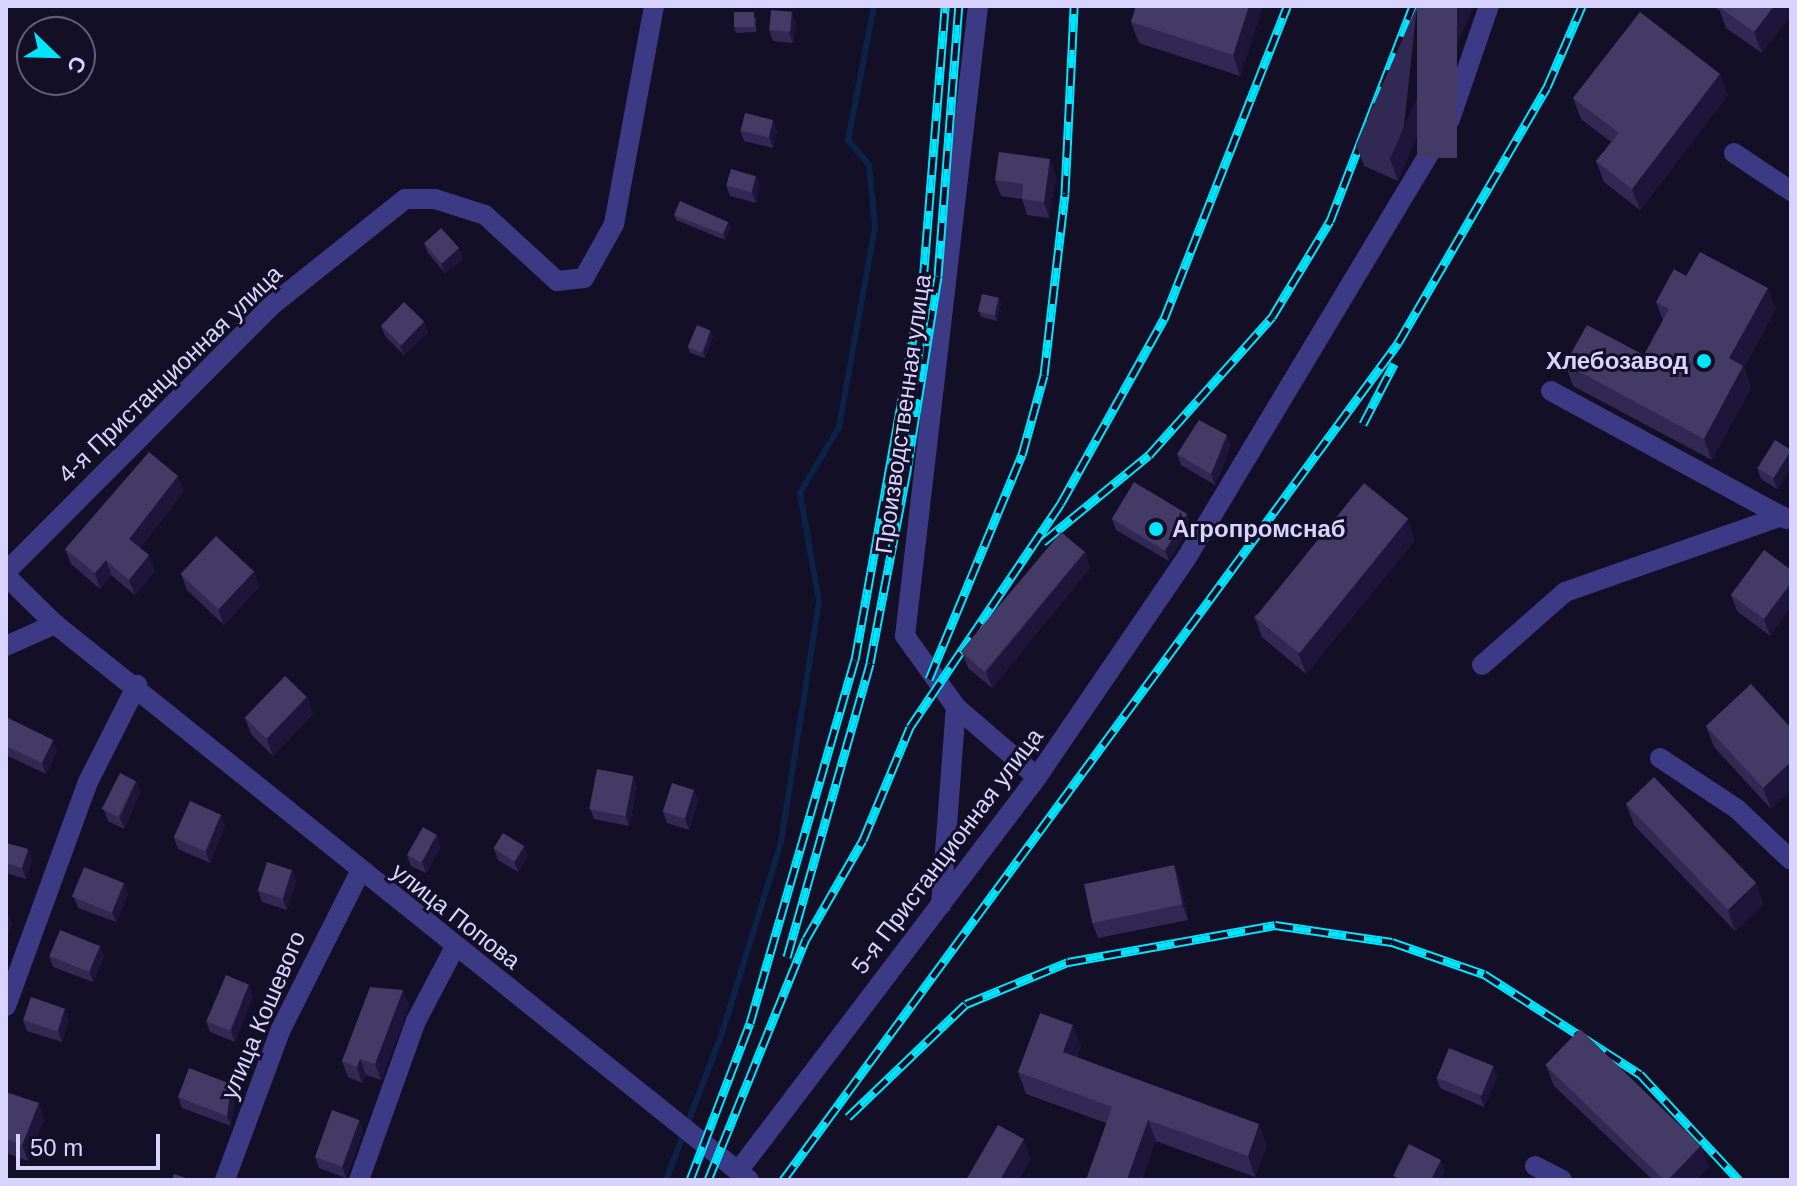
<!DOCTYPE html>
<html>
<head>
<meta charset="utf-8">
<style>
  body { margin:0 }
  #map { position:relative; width:1797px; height:1186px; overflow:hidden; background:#130f26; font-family:Helvetica,sans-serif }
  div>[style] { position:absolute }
  .stream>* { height:6px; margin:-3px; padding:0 3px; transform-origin:3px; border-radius:3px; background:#0c2248 }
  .minor>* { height:20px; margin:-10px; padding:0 10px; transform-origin:10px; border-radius:10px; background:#3d3a85 }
  .rail>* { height:9px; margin-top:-4.5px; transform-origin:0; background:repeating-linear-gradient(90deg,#130f26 0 18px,#00e5ff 0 36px); box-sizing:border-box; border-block:2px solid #00e5ff }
  .wall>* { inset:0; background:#312854 }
  .shaded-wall>* { inset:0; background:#1d163a }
  .building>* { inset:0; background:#433a66; transform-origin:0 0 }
  .dots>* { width:22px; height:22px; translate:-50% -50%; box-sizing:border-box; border:4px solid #130f26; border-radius:50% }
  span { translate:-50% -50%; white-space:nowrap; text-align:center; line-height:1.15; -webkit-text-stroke:6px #130f26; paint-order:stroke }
  .poi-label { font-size:24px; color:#d9d4ff; font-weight:700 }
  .right { translate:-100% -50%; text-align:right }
  .left { translate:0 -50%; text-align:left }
  .street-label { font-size:24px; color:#d9d4ff }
  .frame { position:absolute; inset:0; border:8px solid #d9d4ff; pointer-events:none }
  .north { position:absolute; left:16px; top:16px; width:80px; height:80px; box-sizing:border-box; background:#130f26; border:2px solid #625e7d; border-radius:50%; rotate:113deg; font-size:22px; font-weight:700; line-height:32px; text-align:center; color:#d9d4ff }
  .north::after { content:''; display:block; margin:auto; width:28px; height:36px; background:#00e5ff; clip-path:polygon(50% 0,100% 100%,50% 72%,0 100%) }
  .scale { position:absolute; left:16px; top:1134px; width:144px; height:36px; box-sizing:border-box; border:4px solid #d9d4ff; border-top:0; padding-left:10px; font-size:24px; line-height:28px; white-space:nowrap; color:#d9d4ff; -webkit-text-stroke:6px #130f26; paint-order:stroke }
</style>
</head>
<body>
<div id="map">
  <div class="stream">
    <i style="left:666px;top:1180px;width:157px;rotate:-69.1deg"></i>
    <i style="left:722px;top:1033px;width:200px;rotate:-72.8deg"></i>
    <i style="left:781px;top:842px;width:244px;rotate:-81deg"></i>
    <i style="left:819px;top:601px;width:110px;rotate:-100deg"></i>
    <i style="left:800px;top:493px;width:77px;rotate:-59.4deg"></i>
    <i style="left:839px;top:427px;width:204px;rotate:-79.8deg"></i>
    <i style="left:875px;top:226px;width:61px;rotate:-95.6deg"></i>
    <i style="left:869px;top:165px;width:33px;rotate:-130deg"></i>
    <i style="left:848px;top:140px;width:136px;rotate:-79deg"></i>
  </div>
  <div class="minor">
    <i style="left:978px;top:6px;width:634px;rotate:96.61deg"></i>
    <i style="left:905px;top:636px;width:87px;rotate:54.3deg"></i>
    <i style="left:956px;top:707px;width:107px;rotate:40.8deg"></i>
    <i style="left:1734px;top:153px;width:69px;rotate:33.7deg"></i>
    <i style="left:1551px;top:391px;width:268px;rotate:28.5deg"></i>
    <i style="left:6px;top:572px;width:375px;rotate:-45.1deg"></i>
    <i style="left:271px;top:306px;width:171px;rotate:-38.6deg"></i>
    <i style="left:405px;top:199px;width:30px"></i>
    <i style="left:435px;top:199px;width:52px;rotate:17.7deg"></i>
    <i style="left:485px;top:215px;width:98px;rotate:42.5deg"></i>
    <i style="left:557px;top:281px;width:27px;rotate:-6deg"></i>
    <i style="left:584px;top:278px;width:62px;rotate:-60.9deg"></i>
    <i style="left:614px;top:224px;width:222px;rotate:-79.6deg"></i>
    <i style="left:6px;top:576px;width:69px;rotate:44.4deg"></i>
    <i style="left:6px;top:646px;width:54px;rotate:-24.2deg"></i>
    <i style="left:55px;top:624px;width:889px;rotate:38.7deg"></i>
    <i style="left:1482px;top:665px;width:111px;rotate:-41.3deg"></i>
    <i style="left:1565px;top:592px;width:230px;rotate:-19.3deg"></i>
    <i style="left:1660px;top:758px;width:92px;rotate:33.5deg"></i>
    <i style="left:1737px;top:809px;width:74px;rotate:43.4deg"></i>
    <i style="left:941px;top:905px;width:199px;rotate:-85.7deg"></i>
    <i style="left:6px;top:1006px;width:239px;rotate:-69.9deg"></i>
    <i style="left:88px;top:782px;width:109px;rotate:-63.2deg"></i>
    <i style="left:1535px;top:1166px;width:30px;rotate:27deg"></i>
    <i style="left:739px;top:1170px;width:493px;rotate:-52.8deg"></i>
    <i style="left:1037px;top:777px;width:266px;rotate:-55.7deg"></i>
    <i style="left:1187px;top:557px;width:511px;rotate:-59.02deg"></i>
    <i style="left:1450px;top:119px;width:120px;rotate:-71deg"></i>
    <i style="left:225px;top:1180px;width:161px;rotate:-69.7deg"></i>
    <i style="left:281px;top:1029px;width:174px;rotate:-63.3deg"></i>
    <i style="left:359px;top:1180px;width:169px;rotate:-70.3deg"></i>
    <i style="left:416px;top:1021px;width:84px;rotate:-62.2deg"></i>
  </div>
  <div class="rail">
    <i style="left:1363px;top:424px;width:68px;rotate:-62.7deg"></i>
    <i style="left:1043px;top:542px;width:137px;rotate:-39.4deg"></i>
    <i style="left:1149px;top:455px;width:185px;rotate:-48.3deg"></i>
    <i style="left:1272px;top:317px;width:112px;rotate:-58.9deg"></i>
    <i style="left:1330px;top:221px;width:230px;rotate:-68.9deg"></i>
    <i style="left:929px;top:679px;width:243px;rotate:-67.5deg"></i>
    <i style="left:1022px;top:455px;width:83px;rotate:-74.6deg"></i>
    <i style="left:1044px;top:375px;width:183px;rotate:-83.4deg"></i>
    <i style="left:1065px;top:193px;width:187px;rotate:-87.2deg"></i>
    <i style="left:787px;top:957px;width:305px;rotate:-74.2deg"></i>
    <i style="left:870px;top:663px;width:197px;rotate:-79.1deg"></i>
    <i style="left:907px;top:470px;width:196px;rotate:-80.9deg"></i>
    <i style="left:938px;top:276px;width:271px;rotate:-85.6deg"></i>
    <i style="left:848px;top:1117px;width:163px;rotate:-43.8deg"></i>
    <i style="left:966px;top:1004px;width:110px;rotate:-22.4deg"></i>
    <i style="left:1068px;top:962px;width:210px;rotate:-10.1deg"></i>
    <i style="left:1275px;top:925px;width:118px;rotate:8.3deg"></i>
    <i style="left:1392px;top:942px;width:97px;rotate:19.2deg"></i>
    <i style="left:1484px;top:974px;width:185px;rotate:32.7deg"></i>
    <i style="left:1640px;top:1074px;width:145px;rotate:47deg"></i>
    <i style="left:690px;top:1180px;width:168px;rotate:-69.1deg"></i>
    <i style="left:750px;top:1023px;width:378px;rotate:-73.9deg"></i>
    <i style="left:855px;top:660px;width:384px;rotate:-79.8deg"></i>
    <i style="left:923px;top:282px;width:277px;rotate:-85.4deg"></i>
    <i style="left:708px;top:1180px;width:260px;rotate:-67.9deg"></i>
    <i style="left:806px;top:939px;width:114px;rotate:-60.1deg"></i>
    <i style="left:863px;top:840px;width:122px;rotate:-67.4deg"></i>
    <i style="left:910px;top:727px;width:270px;rotate:-56deg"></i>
    <i style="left:1061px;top:503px;width:211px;rotate:-60.8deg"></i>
    <i style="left:1164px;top:319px;width:336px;rotate:-68.5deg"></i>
    <i style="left:783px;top:1180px;width:1039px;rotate:-53.69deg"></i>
    <i style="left:1398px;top:343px;width:296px;rotate:-59.8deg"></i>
    <i style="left:1547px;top:87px;width:88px;rotate:-66.6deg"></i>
  </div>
  <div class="wall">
    <i style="clip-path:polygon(1136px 6px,1263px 6px,1240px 76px,1139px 43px,1131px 22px)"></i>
    <i style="clip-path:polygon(1417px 6px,1398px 181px,1364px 166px,1356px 145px)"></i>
    <i style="clip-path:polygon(1713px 6px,1791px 6px,1762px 53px,1726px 28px,1720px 11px)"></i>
    <i style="clip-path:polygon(756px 17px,756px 32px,736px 33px,734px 28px)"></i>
    <i style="clip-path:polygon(796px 23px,793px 43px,773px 41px,769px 30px)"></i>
    <i style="clip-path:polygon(1728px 95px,1640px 210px,1604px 182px,1596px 161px,1611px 142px,1581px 119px,1573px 98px)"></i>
    <i style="clip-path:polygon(740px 130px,777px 131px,773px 148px,744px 141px)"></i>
    <i style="clip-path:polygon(1056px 175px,1049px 218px,1027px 215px,1022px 199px,1001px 196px,995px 180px)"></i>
    <i style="clip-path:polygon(726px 185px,760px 186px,756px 203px,730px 196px)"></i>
    <i style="clip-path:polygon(674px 215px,728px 222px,730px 228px,725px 240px,676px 220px)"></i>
    <i style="clip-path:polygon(424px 243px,463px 259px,445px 273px,428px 253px)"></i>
    <i style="clip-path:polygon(999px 298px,1001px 303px,997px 321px,981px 317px,979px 312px)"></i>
    <i style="clip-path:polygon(1656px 302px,1776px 309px,1744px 367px,1751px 387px,1712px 460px,1573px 386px,1565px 364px,1644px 355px,1663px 320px)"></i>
    <i style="clip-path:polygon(424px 321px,428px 332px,404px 355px,385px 336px,381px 326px)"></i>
    <i style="clip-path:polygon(713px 336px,705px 358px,690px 353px,688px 347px)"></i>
    <i style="clip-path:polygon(1231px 446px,1215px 485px,1181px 465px,1177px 454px)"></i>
    <i style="clip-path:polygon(1791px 450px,1791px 467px,1777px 489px,1761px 479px,1757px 468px)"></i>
    <i style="clip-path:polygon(184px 491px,140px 548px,155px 571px,135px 595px,111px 575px,100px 589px,71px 564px,65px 549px)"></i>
    <i style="clip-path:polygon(1112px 519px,1191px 524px,1169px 561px,1116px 530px)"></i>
    <i style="clip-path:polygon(1415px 540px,1306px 674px,1262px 637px,1254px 616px)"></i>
    <i style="clip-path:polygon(1764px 550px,1770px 636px,1737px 611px,1731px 595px)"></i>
    <i style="clip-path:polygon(1085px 552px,1090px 568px,992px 688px,968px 668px,962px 652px)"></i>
    <i style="clip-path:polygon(254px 571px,259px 587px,224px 625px,187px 590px,181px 574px)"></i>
    <i style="clip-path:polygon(1751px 684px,1771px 809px,1714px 747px,1706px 726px)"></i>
    <i style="clip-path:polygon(307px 697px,313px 714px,273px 756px,251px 734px,245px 718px)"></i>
    <i style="clip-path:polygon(6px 717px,53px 740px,57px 751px,46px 774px,6px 755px)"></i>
    <i style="clip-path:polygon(633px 776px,637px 787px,629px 826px,594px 819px,590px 809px)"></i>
    <i style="clip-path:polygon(136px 781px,140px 792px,124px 829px,108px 821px,104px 810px)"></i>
    <i style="clip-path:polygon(694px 790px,698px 801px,689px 830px,667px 823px,663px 812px)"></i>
    <i style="clip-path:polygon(1626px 804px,1756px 883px,1763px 904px,1735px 931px,1634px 825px)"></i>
    <i style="clip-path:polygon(225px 826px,210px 863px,178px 849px,174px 838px)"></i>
    <i style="clip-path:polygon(6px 843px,28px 849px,32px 860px,26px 879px,6px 873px)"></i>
    <i style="clip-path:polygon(441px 846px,426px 873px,411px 866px,407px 855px)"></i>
    <i style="clip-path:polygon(494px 849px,528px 856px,518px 872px,498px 860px)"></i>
    <i style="clip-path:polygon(1174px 865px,1180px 881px,1188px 920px,1098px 938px,1092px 922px)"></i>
    <i style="clip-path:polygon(292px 870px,296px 881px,287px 910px,262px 902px,258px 891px)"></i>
    <i style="clip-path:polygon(124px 883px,128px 894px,116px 922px,78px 908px,74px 897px)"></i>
    <i style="clip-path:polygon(100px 946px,104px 956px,93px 982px,53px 967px,49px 956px)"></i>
    <i style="clip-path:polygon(403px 990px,409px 1006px,381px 1080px,366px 1075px,362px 1083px,348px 1077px,342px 1061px)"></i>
    <i style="clip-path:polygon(253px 996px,235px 1042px,210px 1032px,206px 1021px)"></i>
    <i style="clip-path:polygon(23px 1020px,69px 1020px,62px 1042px,27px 1031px)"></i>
    <i style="clip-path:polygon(1081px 1046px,1077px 1057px,1267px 1145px,1255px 1177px,1026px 1094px,1018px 1072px)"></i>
    <i style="clip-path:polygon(1546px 1065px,1709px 1166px,1696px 1180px,1653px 1180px,1554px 1086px)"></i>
    <i style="clip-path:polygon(1493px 1066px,1497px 1077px,1484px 1107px,1440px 1088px,1436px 1077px)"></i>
    <i style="clip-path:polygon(231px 1084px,235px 1094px,231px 1126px,182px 1108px,178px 1097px)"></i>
    <i style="clip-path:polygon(6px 1092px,44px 1119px,28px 1161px,6px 1153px)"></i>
    <i style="clip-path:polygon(359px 1120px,363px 1131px,346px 1178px,319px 1168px,315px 1157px)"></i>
  </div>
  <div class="shaded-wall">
    <i style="clip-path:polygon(1249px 6px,1263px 6px,1240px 76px,1233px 55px)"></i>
    <i style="clip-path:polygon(1457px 6px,1474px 6px,1398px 181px,1390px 159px)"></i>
    <i style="clip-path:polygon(1774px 6px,1791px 6px,1791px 16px,1762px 53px,1754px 32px)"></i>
    <i style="clip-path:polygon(792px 12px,796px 23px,793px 43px,789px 32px)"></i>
    <i style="clip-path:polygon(1720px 74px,1728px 95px,1640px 210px,1632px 189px)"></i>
    <i style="clip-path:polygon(773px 120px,777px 131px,773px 148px,769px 137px)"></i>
    <i style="clip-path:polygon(1050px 159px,1056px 175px,1049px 218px,1044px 202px)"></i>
    <i style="clip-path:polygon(756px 176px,760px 186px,756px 203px,752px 192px)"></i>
    <i style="clip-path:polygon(728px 222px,730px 228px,725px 240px,723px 234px)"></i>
    <i style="clip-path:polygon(459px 248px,463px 259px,445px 273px,441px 263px)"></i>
    <i style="clip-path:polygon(1768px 288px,1776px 309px,1744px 367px,1751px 387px,1712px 460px,1704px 439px,1729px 358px)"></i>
    <i style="clip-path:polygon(999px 298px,1001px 303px,997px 321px,995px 315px)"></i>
    <i style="clip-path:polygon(424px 321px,428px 332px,404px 355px,400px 345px)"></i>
    <i style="clip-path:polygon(711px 331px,713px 336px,705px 358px,703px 353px)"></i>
    <i style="clip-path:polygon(1227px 435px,1231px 446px,1215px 485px,1211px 474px)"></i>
    <i style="clip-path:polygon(1791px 450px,1791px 467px,1777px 489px,1773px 478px)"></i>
    <i style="clip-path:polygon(178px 476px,184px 491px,135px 554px,129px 539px)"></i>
    <i style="clip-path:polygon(1187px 514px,1191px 524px,1169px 561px,1165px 550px)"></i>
    <i style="clip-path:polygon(1408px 519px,1415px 540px,1306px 674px,1298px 652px)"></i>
    <i style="clip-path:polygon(1085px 552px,1090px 568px,992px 688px,986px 672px)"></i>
    <i style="clip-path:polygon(149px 555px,155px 571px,135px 595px,129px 580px)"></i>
    <i style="clip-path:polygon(106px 560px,111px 575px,100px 589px,95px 573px)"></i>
    <i style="clip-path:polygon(254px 571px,259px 587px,224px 625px,218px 609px)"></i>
    <i style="clip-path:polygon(1791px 583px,1791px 607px,1770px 636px,1764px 619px)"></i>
    <i style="clip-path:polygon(307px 697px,313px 714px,273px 756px,267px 739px)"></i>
    <i style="clip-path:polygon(53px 740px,57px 751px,46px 774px,42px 763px)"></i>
    <i style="clip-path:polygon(1791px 762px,1791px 791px,1771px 809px,1763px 788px)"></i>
    <i style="clip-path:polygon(633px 776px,637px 787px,629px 826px,625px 815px)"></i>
    <i style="clip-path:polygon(136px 781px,140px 792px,124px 829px,120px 818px)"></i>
    <i style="clip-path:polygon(694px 790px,698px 801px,689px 830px,685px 819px)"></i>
    <i style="clip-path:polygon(221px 815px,225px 826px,210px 863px,206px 852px)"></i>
    <i style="clip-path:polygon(437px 835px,441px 846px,426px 873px,422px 862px)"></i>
    <i style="clip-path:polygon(524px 846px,528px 856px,518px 872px,514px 861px)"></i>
    <i style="clip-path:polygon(28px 849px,32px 860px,26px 879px,22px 868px)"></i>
    <i style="clip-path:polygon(1174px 865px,1180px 881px,1188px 920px,1182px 904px)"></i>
    <i style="clip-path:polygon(292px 870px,296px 881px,287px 910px,283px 899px)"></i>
    <i style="clip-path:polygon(124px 883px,128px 894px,116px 922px,112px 911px)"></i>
    <i style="clip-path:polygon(1756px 883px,1763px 904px,1735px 931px,1728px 910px)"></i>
    <i style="clip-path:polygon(8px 913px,12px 924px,6px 939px,6px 917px)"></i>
    <i style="clip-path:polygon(100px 946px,104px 956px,93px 982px,89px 971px)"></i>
    <i style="clip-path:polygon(249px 985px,253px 996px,235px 1042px,231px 1031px)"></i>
    <i style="clip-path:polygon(403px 990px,409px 1006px,381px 1080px,375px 1064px)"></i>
    <i style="clip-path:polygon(65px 1009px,69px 1020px,62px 1042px,58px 1031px)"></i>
    <i style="clip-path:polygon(1073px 1025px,1081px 1046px,1071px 1073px,1063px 1052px)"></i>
    <i style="clip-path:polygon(360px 1059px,366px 1075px,362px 1083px,357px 1067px)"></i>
    <i style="clip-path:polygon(1493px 1066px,1497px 1077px,1484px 1107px,1480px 1096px)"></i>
    <i style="clip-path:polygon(231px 1084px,235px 1094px,231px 1126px,227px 1116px)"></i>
    <i style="clip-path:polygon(39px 1103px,44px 1119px,28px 1161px,22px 1145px)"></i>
    <i style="clip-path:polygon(359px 1120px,363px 1131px,346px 1178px,342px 1167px)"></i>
    <i style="clip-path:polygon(1148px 1120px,1156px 1141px,1142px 1180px,1127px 1180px)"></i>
    <i style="clip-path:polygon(1259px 1124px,1267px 1145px,1255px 1177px,1248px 1156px)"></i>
    <i style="clip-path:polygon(1024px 1139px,1031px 1160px,1019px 1180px,1000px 1180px)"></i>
    <i style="clip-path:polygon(1701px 1145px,1709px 1166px,1696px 1180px,1668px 1180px)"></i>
    <i style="clip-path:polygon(1441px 1160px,1445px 1171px,1440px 1180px,1431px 1180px)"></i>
  </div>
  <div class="building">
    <i style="clip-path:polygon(1136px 6px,1249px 6px,1233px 55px,1131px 22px)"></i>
    <i style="left:1417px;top:6px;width:40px;height:152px"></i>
    <i style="clip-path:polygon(1718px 6px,1774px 6px,1754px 32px)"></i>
    <i style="left:771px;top:10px;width:21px;height:20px;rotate:5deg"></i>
    <i style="left:754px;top:12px;width:15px;height:20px;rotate:90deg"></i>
    <i style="clip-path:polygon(1640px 12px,1720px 74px,1632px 189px,1596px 161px,1619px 133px,1573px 98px)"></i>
    <i style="left:745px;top:113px;width:29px;height:18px;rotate:14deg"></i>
    <i style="clip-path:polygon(999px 152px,1050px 159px,1044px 202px,1022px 199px,1023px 184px,995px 180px)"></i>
    <i style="left:731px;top:169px;width:26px;height:17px;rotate:16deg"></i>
    <i style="clip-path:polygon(680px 201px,728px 222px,723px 234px,674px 215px)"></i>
    <i style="left:441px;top:228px;width:27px;height:23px;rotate:48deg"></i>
    <i style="clip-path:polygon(1700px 252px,1768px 288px,1729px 358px,1743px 366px,1704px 439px,1565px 364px,1587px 325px,1644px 355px,1669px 309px,1656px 302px,1674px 269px,1686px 276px)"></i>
    <i style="left:982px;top:294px;width:17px;height:18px;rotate:13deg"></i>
    <i style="left:404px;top:302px;width:28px;height:33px;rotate:44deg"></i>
    <i style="left:697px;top:325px;width:15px;height:24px;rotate:23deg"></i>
    <i style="clip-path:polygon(1199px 420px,1227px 435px,1211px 474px,1177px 454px)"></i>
    <i style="left:1775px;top:440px;width:19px;height:33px;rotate:32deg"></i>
    <i style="clip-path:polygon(149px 452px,178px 476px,129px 539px,149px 555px,129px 580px,106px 560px,95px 573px,65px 549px)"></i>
    <i style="left:1134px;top:482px;width:62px;height:43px;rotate:31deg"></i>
    <i style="left:1364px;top:483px;width:57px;height:173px;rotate:39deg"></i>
    <i style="left:1061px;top:532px;width:31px;height:156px;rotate:40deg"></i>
    <i style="left:216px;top:536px;width:52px;height:52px;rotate:43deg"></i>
    <i style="clip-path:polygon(1764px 550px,1791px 570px,1791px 583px,1764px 619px,1731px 595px)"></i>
    <i style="left:285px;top:676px;width:30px;height:58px;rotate:44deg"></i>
    <i style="clip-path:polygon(1751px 684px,1791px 728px,1791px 762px,1763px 788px,1706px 726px)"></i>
    <i style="clip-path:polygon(6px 717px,53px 740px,42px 763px,6px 746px)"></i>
    <i style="left:597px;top:769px;width:37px;height:41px;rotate:11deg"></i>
    <i style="left:120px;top:773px;width:18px;height:40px;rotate:27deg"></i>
    <i style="left:1654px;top:777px;width:147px;height:39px;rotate:46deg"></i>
    <i style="left:672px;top:783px;width:23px;height:30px;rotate:18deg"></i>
    <i style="left:190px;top:801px;width:34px;height:40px;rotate:24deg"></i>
    <i style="left:423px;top:827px;width:16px;height:32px;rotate:30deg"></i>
    <i style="left:503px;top:833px;width:25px;height:18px;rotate:32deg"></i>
    <i style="clip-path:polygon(6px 843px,28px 849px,22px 868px,6px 863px)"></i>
    <i style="left:267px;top:862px;width:26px;height:30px;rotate:18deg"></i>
    <i style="left:1174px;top:865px;width:40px;height:92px;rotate:78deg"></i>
    <i style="left:84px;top:867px;width:43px;height:32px;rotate:22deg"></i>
    <i style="left:60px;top:930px;width:43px;height:28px;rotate:22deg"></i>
    <i style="left:226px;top:975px;width:25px;height:50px;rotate:23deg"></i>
    <i style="clip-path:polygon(370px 987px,403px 990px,375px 1064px,360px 1059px,357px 1067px,342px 1061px)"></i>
    <i style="left:31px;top:997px;width:36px;height:24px;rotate:19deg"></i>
    <i style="clip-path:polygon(1040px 1013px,1073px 1025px,1063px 1052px,1259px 1124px,1248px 1156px,1148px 1120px,1127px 1180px,1086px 1180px,1112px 1107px,1018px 1072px)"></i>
    <i style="left:1580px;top:1029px;width:168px;height:50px;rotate:44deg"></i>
    <i style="left:1449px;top:1048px;width:48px;height:32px;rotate:22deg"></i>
    <i style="clip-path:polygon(189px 1068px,231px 1084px,227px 1116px,178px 1097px)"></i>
    <i style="clip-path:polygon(6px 1092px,39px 1103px,22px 1145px,6px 1139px)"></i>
    <i style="left:332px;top:1110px;width:29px;height:50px;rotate:20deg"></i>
    <i style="clip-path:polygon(998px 1125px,1024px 1139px,1000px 1180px,966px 1180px)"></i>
    <i style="clip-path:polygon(1409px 1144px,1441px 1160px,1431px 1180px,1402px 1180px,1393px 1176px)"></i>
    <i style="clip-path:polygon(174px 1174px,192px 1180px,172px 1180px)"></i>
  </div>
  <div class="dots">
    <i style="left:1704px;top:361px;background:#00e5ff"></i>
    <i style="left:1156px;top:529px;background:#00e5ff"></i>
  </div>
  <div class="poi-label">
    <span class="right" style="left:1688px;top:361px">Хлебозавод</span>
    <span class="left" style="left:1172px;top:529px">Агропромснаб</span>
  </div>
  <div class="street-label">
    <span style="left:170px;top:374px;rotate:-44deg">4-я Пристанционная улица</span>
    <span style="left:903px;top:414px;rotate:-82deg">Производственная улица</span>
    <span style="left:947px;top:851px;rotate:-53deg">5-я Пристанционная улица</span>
    <span style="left:456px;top:916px;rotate:38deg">улица Попова</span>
    <span style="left:263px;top:1015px;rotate:-67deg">улица Кошевого</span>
  </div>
  <div class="frame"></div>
  <div class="north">С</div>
  <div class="scale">50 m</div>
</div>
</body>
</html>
